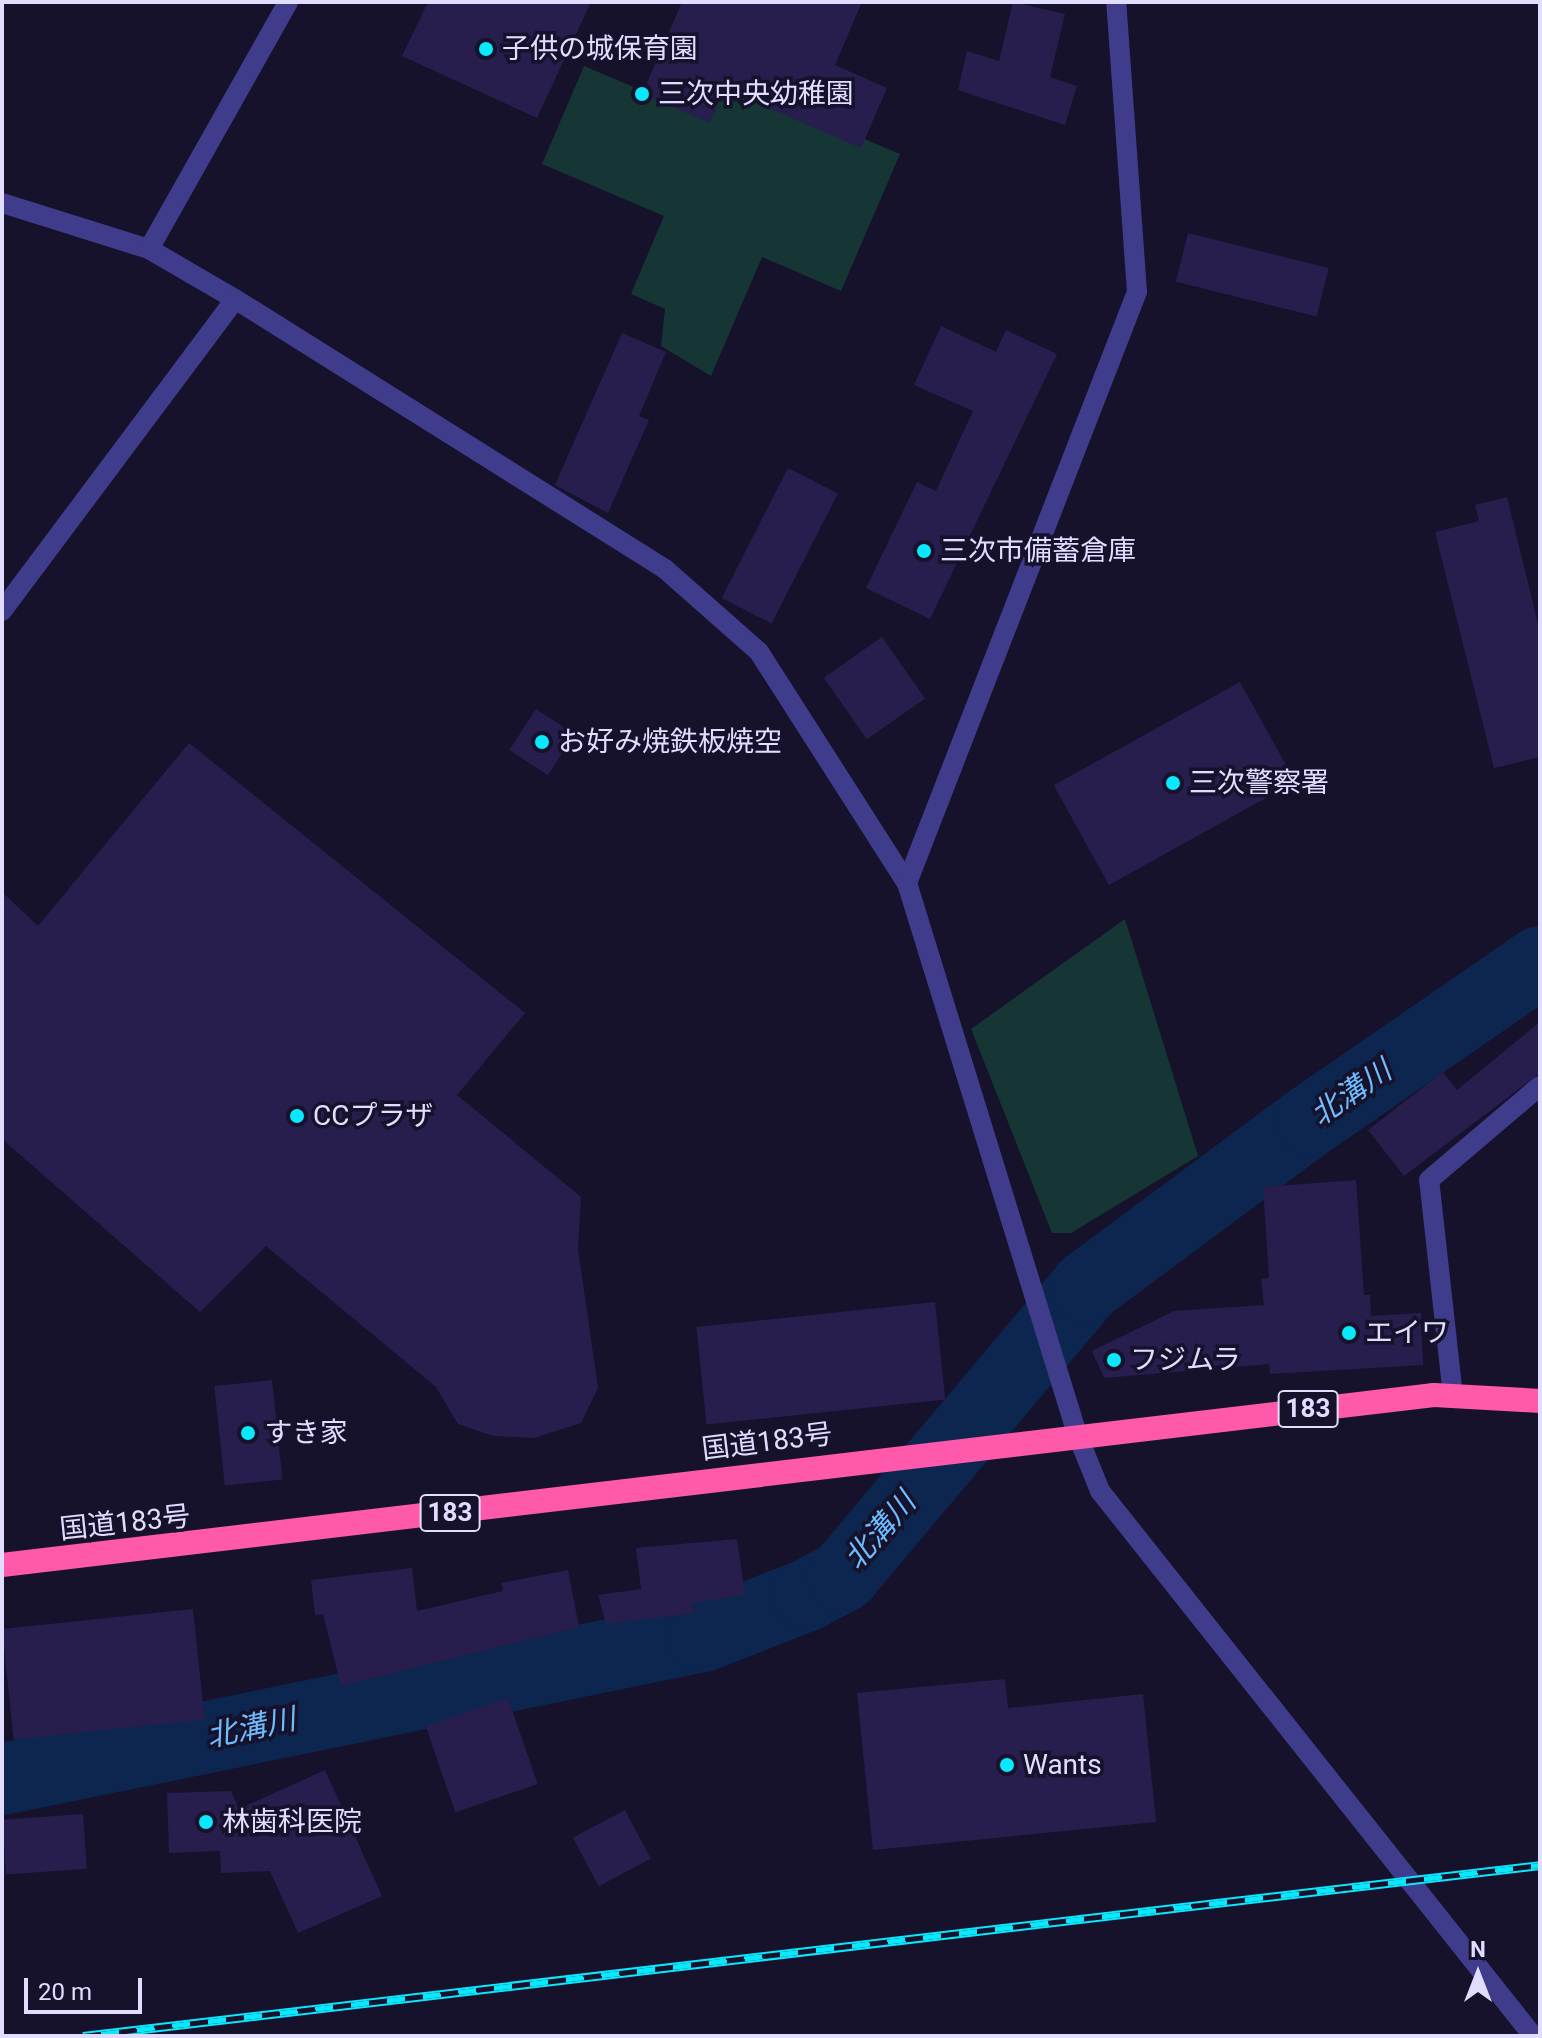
<!DOCTYPE html>
<html>
<head>
<meta charset="utf-8">
<style>
  body { margin:0 }
  #map { position:relative; width:1542px; height:2038px; overflow:hidden; background:#16122c; font-family:Roboto,"Noto Sans JP",sans-serif }
  div>[style] { position:absolute }
  .green>* { inset:0; background:#153635 }
  .river>* { height:72px; margin:-36px; padding:0 36px; transform-origin:36px; border-radius:36px; background:#0d264f }
  .building>* { inset:0; background:#271e4d; transform-origin:0 0 }
  .minor>* { height:20px; margin:-10px; padding:0 10px; transform-origin:10px; border-radius:10px; background:#3f3d8b }
  .highway>* { height:24px; margin:-12px; padding:0 12px; transform-origin:12px; border-radius:12px; background:#fe59aa }
  .rail>* { height:9px; margin-top:-4.5px; transform-origin:0; background:repeating-linear-gradient(90deg,#16122c 0 18px,#0ae8fe 0 36px); box-sizing:border-box; border-block:2px solid #0ae8fe }
  .dots>* { width:22px; height:22px; translate:-50% -50%; box-sizing:border-box; border:4px solid #16122c; border-radius:50% }
  span { translate:-50% -50%; white-space:nowrap; text-align:center; line-height:1.15; -webkit-text-stroke:7px #16122c; paint-order:stroke }
  .shield-label span { padding:2px 6px; background:#16122c; border:2px solid; border-radius:6px; -webkit-text-stroke-width:0 }
  .shield-label { font-size:26px; color:#e1ddff; font-weight:700 }
  .poi-label { font-size:28px; color:#e1ddff }
  .left { translate:0 -50%; text-align:left }
  .street-label { font-size:28px; color:#e1ddff }
  .water-label { font-size:30px; color:#6cbcfe; font-style:italic }
  .frame { position:absolute; inset:0; border:4px solid #e1ddff; pointer-events:none }
  .north { position:absolute; left:1438px; top:1934px; width:80px; height:80px; -webkit-text-stroke:6px #16122c; paint-order:stroke; rotate:0deg; font-size:22px; font-weight:700; line-height:32px; text-align:center; color:#e1ddff }
  .north::after { content:''; display:block; margin:auto; width:28px; height:36px; background:#e1ddff; clip-path:polygon(50% 0,100% 100%,50% 72%,0 100%) }
  .scale { position:absolute; left:24px; top:1978px; width:118px; height:36px; box-sizing:border-box; border:4px solid #e1ddff; border-top:0; padding-left:10px; font-size:24px; line-height:28px; white-space:nowrap; color:#e1ddff; -webkit-text-stroke:6px #16122c; paint-order:stroke }
</style>
</head>
<body>
<div id="map">
  <div class="green">
    <i style="clip-path:polygon(584px 66px,702px 116px,720px 78px,900px 154px,841px 291px,762px 257px,711px 376px,661px 346px,665px 309px,631px 294px,664px 216px,542px 164px)"></i>
    <i style="clip-path:polygon(1125px 919px,1198px 1156px,1071px 1233px,1052px 1233px,971px 1029px)"></i>
  </div>
  <div class="river">
    <i style="left:2px;top:1779px;width:715px;rotate:-11.53deg"></i>
    <i style="left:703px;top:1636px;width:112px;rotate:-21.5deg"></i>
    <i style="left:807px;top:1595px;width:41px;rotate:-27.8deg"></i>
    <i style="left:843px;top:1576px;width:378px;rotate:-49.9deg"></i>
    <i style="left:1086px;top:1287px;width:280px;rotate:-36.6deg"></i>
    <i style="left:1311px;top:1120px;width:278px;rotate:-34.6deg"></i>
  </div>
  <div class="building">
    <i style="clip-path:polygon(428px 2px,591px 2px,537px 118px,402px 56px)"></i>
    <i style="clip-path:polygon(682px 2px,862px 2px,835px 65px,887px 88px,861px 148px,724px 89px,710px 123px,642px 94px)"></i>
    <i style="clip-path:polygon(1013px 2px,1065px 14px,1050px 77px,1077px 86px,1065px 125px,958px 90px,967px 51px,999px 61px)"></i>
    <i style="left:1188px;top:233px;width:145px;height:50px;rotate:14deg"></i>
    <i style="clip-path:polygon(941px 326px,996px 352px,1006px 330px,1057px 354px,930px 619px,866px 588px,917px 482px,936px 491px,973px 411px,914px 385px)"></i>
    <i style="clip-path:polygon(622px 333px,666px 352px,639px 416px,649px 420px,608px 513px,555px 485px)"></i>
    <i style="left:788px;top:468px;width:56px;height:146px;rotate:27deg"></i>
    <i style="clip-path:polygon(1507px 497px,1540px 632px,1540px 757px,1494px 768px,1435px 532px,1479px 521px,1475px 505px)"></i>
    <i style="left:882px;top:637px;width:75px;height:71px;rotate:55deg"></i>
    <i style="left:1240px;top:682px;width:114px;height:213px;rotate:61deg"></i>
    <i style="left:536px;top:709px;width:46px;height:49px;rotate:33deg"></i>
    <i style="clip-path:polygon(189px 743px,525px 1013px,457px 1095px,581px 1197px,578px 1249px,598px 1388px,581px 1423px,534px 1438px,493px 1436px,458px 1424px,436px 1387px,266px 1246px,200px 1312px,2px 1139px,2px 892px,38px 926px)"></i>
    <i style="clip-path:polygon(1540px 1022px,1540px 1073px,1404px 1176px,1368px 1130px,1443px 1072px,1457px 1090px)"></i>
    <i style="clip-path:polygon(1356px 1180px,1364px 1295px,1370px 1295px,1371px 1316px,1421px 1313px,1423px 1365px,1270px 1374px,1269px 1364px,1104px 1378px,1092px 1351px,1174px 1311px,1264px 1305px,1261px 1279px,1269px 1278px,1263px 1187px)"></i>
    <i style="left:935px;top:1302px;width:98px;height:240px;rotate:84deg"></i>
    <i style="left:272px;top:1380px;width:100px;height:58px;rotate:84deg"></i>
    <i style="clip-path:polygon(737px 1539px,745px 1595px,692px 1603px,694px 1613px,606px 1624px,598px 1595px,641px 1589px,636px 1548px)"></i>
    <i style="clip-path:polygon(412px 1568px,417px 1611px,503px 1591px,501px 1583px,568px 1570px,579px 1627px,341px 1686px,323px 1614px,315px 1615px,311px 1580px)"></i>
    <i style="left:193px;top:1609px;width:111px;height:192px;rotate:84deg"></i>
    <i style="clip-path:polygon(1005px 1679px,1008px 1708px,1143px 1694px,1156px 1822px,873px 1850px,857px 1693px)"></i>
    <i style="left:508px;top:1698px;width:91px;height:87px;rotate:71deg"></i>
    <i style="clip-path:polygon(325px 1770px,382px 1896px,298px 1933px,270px 1871px,221px 1873px,220px 1851px,169px 1853px,167px 1793px,231px 1791px,239px 1809px)"></i>
    <i style="left:625px;top:1810px;width:55px;height:59px;rotate:62deg"></i>
    <i style="left:83px;top:1814px;width:55px;height:81px;rotate:86deg"></i>
  </div>
  <div class="minor">
    <i style="left:2px;top:203px;width:154px;rotate:17.4deg"></i>
    <i style="left:149px;top:249px;width:99px;rotate:30.2deg"></i>
    <i style="left:235px;top:299px;width:508px;rotate:32.12deg"></i>
    <i style="left:665px;top:569px;width:125px;rotate:41.4deg"></i>
    <i style="left:759px;top:652px;width:274px;rotate:57.4deg"></i>
    <i style="left:907px;top:883px;width:577px;rotate:72.85deg"></i>
    <i style="left:1077px;top:1434px;width:61px;rotate:68deg"></i>
    <i style="left:1100px;top:1491px;width:696px;rotate:51.53deg"></i>
    <i style="left:149px;top:249px;width:283px;rotate:-60.6deg"></i>
    <i style="left:2px;top:611px;width:389px;rotate:-53.2deg"></i>
    <i style="left:907px;top:883px;width:634px;rotate:-68.74deg"></i>
    <i style="left:1137px;top:292px;width:291px;rotate:-94.1deg"></i>
    <i style="left:1453px;top:1396px;width:217px;rotate:-96.3deg"></i>
    <i style="left:1429px;top:1180px;width:145px;rotate:-40.3deg"></i>
  </div>
  <div class="highway">
    <i style="left:2px;top:1565px;width:1442px;rotate:-6.77deg"></i>
    <i style="left:1434px;top:1395px;width:106px;rotate:3.2deg"></i>
  </div>
  <div class="rail">
    <i style="left:83px;top:2036px;width:1467px;rotate:-6.69deg"></i>
  </div>
  <div class="dots">
    <i style="left:486px;top:49px;background:#0ae8fe"></i>
    <i style="left:642px;top:94px;background:#0ae8fe"></i>
    <i style="left:924px;top:551px;background:#0ae8fe"></i>
    <i style="left:542px;top:742px;background:#0ae8fe"></i>
    <i style="left:1173px;top:783px;background:#0ae8fe"></i>
    <i style="left:297px;top:1116px;background:#0ae8fe"></i>
    <i style="left:1349px;top:1333px;background:#0ae8fe"></i>
    <i style="left:1114px;top:1360px;background:#0ae8fe"></i>
    <i style="left:248px;top:1433px;background:#0ae8fe"></i>
    <i style="left:1007px;top:1765px;background:#0ae8fe"></i>
    <i style="left:206px;top:1822px;background:#0ae8fe"></i>
  </div>
  <div class="shield-label">
    <span style="left:1308px;top:1409px">183</span>
    <span style="left:450px;top:1513px">183</span>
  </div>
  <div class="poi-label">
    <span class="left" style="left:502px;top:49px">子供の城保育園</span>
    <span class="left" style="left:658px;top:94px">三次中央幼稚園</span>
    <span class="left" style="left:940px;top:551px">三次市備蓄倉庫</span>
    <span class="left" style="left:558px;top:742px">お好み焼鉄板焼空</span>
    <span class="left" style="left:1189px;top:783px">三次警察署</span>
    <span class="left" style="left:313px;top:1116px">CCプラザ</span>
    <span class="left" style="left:1365px;top:1333px">エイワ</span>
    <span class="left" style="left:1130px;top:1360px">フジムラ</span>
    <span class="left" style="left:264px;top:1433px">すき家</span>
    <span class="left" style="left:1023px;top:1765px">Wants</span>
    <span class="left" style="left:222px;top:1822px">林歯科医院</span>
  </div>
  <div class="street-label">
    <span style="left:767px;top:1442px;rotate:-7deg">国道183号</span>
    <span style="left:125px;top:1523px;rotate:-6deg">国道183号</span>
  </div>
  <div class="water-label">
    <span style="left:1351px;top:1093px;rotate:-35deg">北溝川</span>
    <span style="left:880px;top:1531px;rotate:-49deg">北溝川</span>
    <span style="left:251px;top:1728px;rotate:-12deg">北溝川</span>
  </div>
  <div class="frame"></div>
  <div class="north">N</div>
  <div class="scale">20 m</div>
</div>
</body>
</html>
